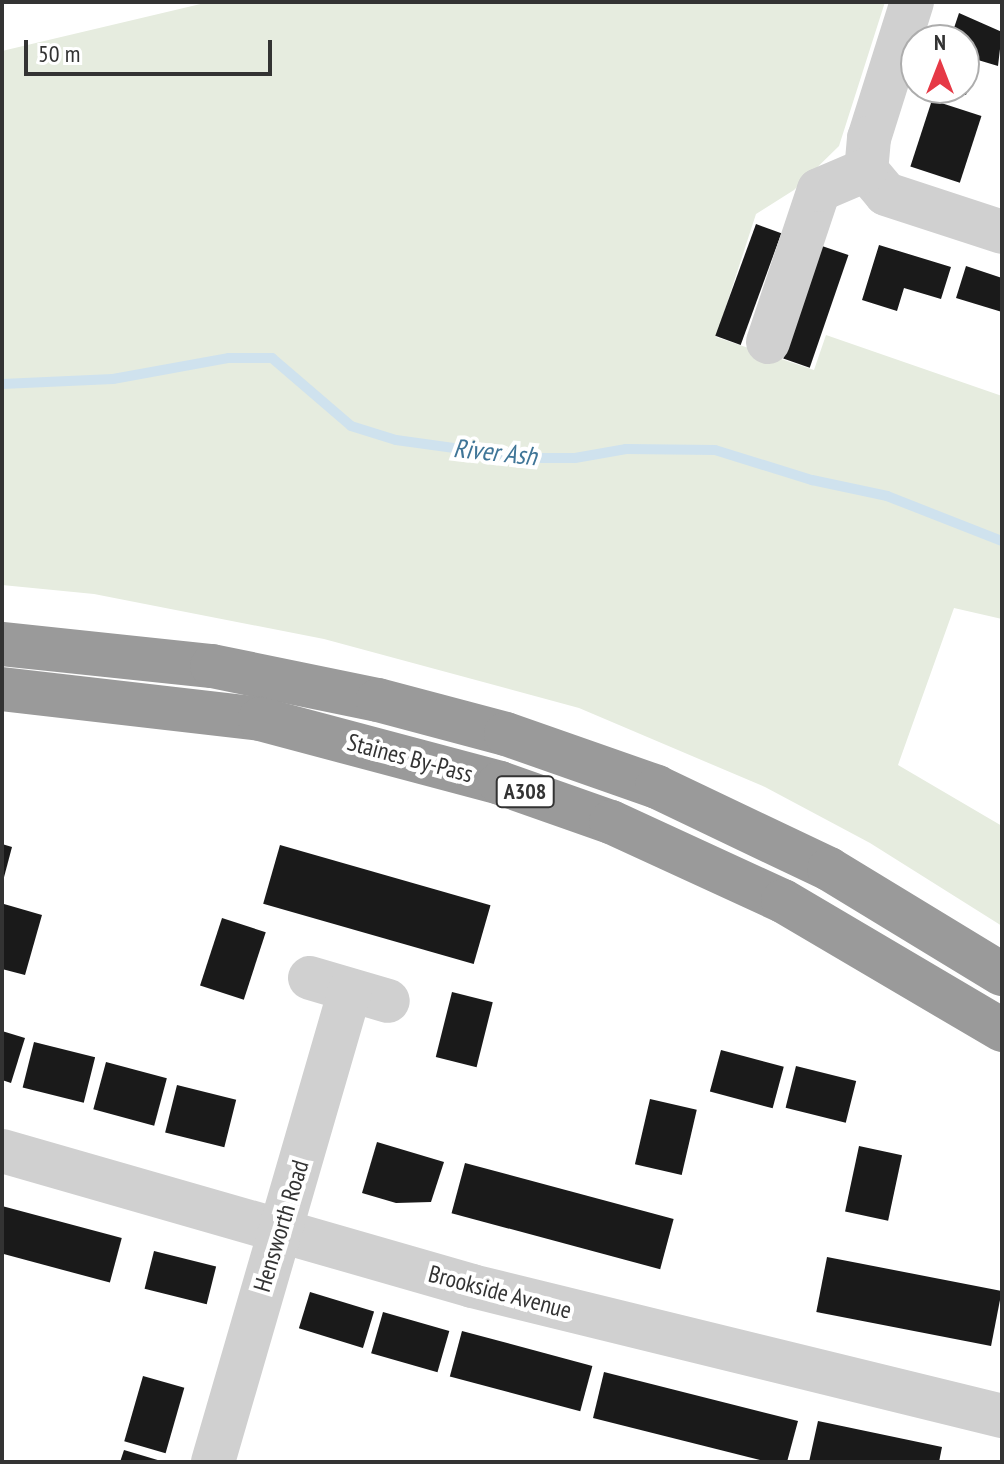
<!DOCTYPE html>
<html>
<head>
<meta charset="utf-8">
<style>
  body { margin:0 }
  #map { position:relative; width:1004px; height:1464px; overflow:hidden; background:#fff; font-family:"PT Sans Narrow",sans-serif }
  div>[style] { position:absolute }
  .green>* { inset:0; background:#e6ecdf }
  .stream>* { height:10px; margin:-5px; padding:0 5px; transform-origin:5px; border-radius:5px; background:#cfe2ee }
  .building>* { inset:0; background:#1a1a1a; transform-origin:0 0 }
  .minor>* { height:44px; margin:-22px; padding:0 22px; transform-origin:22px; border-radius:22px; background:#d0d0d0 }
  .highway>* { height:44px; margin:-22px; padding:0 22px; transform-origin:22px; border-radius:22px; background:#9a9a9a }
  span { translate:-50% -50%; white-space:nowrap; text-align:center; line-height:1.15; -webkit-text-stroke:8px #fff; paint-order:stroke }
  .shield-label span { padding:2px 6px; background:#fff; border:2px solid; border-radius:6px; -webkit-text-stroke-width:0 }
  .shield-label { font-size:22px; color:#333; font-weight:700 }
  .street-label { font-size:24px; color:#333 }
  .water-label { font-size:26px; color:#3f7597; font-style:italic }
  .frame { position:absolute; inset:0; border:4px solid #333; pointer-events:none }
  .north { position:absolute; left:900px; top:24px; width:80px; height:80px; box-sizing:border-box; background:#fff; border:2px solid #adadad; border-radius:50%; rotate:0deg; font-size:22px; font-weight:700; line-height:32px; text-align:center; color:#333 }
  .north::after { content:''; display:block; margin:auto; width:28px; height:36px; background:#e63946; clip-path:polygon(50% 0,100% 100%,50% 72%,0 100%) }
  .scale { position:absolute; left:24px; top:40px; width:248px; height:36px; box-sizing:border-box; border:4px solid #333; border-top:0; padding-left:10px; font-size:24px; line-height:28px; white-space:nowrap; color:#333; -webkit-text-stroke:6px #fff; paint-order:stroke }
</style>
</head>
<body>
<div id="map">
  <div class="green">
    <i style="clip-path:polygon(209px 2px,885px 2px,839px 146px,794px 190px,756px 214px,716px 337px,814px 370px,826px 335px,1002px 396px,1002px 619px,954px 608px,898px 765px,1002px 826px,1002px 926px,870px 843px,765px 787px,579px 708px,324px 639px,94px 594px,2px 585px,2px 51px)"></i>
  </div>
  <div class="stream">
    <i style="left:2px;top:384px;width:111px;rotate:-2.6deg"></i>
    <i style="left:113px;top:379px;width:118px;rotate:-10.3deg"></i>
    <i style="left:229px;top:358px;width:43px"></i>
    <i style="left:272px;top:358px;width:104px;rotate:40.7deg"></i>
    <i style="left:351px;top:426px;width:47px;rotate:17.3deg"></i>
    <i style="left:396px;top:440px;width:130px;rotate:7.9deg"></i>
    <i style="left:525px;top:458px;width:50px"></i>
    <i style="left:575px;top:458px;width:52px;rotate:-10deg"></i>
    <i style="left:626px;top:449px;width:89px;rotate:0.6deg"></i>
    <i style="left:715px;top:450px;width:102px;rotate:17.2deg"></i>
    <i style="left:812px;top:480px;width:77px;rotate:12deg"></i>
    <i style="left:887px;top:496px;width:123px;rotate:21.4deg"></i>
  </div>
  <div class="building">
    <i style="clip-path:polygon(959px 13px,1002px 32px,998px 66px,978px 60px,966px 95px,947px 89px,964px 88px,964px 40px,950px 40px)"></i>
    <i style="left:932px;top:100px;width:52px;height:70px;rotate:18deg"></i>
    <i style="left:756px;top:224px;width:27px;height:119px;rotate:20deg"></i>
    <i style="clip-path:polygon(879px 245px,951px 267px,941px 299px,904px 288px,897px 311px,862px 300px)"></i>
    <i style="left:822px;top:246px;width:28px;height:119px;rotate:19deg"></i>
    <i style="clip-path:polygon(966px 266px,1002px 278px,1002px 312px,956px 298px)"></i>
    <i style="clip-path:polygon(2px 844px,12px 847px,3px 881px,2px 881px)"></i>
    <i style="left:280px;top:845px;width:219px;height:61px;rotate:16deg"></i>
    <i style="clip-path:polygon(4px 904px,42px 915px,25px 975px,2px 969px)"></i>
    <i style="left:222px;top:918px;width:46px;height:71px;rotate:18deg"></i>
    <i style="left:452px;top:992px;width:42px;height:67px;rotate:14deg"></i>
    <i style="clip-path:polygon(2px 1031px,25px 1038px,11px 1083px,2px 1080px)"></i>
    <i style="left:34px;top:1042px;width:63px;height:47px;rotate:14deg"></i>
    <i style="left:721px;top:1050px;width:65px;height:43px;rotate:15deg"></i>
    <i style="left:106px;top:1062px;width:63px;height:49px;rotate:15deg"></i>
    <i style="left:796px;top:1066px;width:62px;height:43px;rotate:14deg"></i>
    <i style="left:177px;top:1085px;width:61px;height:49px;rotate:14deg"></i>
    <i style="left:650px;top:1099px;width:48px;height:67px;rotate:13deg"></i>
    <i style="clip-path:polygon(377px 1142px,444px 1162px,431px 1202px,396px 1203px,362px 1193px)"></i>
    <i style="left:859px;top:1146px;width:44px;height:67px;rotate:12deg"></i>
    <i style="left:465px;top:1163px;width:216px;height:52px;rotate:15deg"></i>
    <i style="left:2px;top:1206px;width:124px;height:46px;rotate:15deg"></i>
    <i style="left:154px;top:1251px;width:64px;height:39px;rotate:14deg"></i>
    <i style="left:827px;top:1257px;width:178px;height:56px;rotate:11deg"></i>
    <i style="left:310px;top:1292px;width:67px;height:38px;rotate:17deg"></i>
    <i style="left:383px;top:1312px;width:69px;height:43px;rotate:16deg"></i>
    <i style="left:462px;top:1331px;width:135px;height:47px;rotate:15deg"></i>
    <i style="clip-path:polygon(604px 1372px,798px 1421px,787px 1462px,768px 1462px,593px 1418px)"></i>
    <i style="left:143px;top:1376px;width:43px;height:68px;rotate:16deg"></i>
    <i style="clip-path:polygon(818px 1421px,942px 1447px,939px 1462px,809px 1462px)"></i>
    <i style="clip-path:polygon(124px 1450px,161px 1461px,161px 1462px,120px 1462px)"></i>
  </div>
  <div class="minor">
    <i style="left:912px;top:2px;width:143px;rotate:107.5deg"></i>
    <i style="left:869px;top:138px;width:32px;rotate:95deg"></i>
    <i style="left:866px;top:170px;width:31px;rotate:50deg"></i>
    <i style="left:886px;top:194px;width:122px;rotate:18.1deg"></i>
    <i style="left:768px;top:342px;width:160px;rotate:-71.5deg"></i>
    <i style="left:819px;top:190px;width:51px;rotate:-23.1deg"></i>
    <i style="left:310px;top:978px;width:81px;rotate:16.4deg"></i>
    <i style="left:2px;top:1151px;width:489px;rotate:16deg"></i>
    <i style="left:472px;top:1286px;width:546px;rotate:13.78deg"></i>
    <i style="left:213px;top:1462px;width:491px;rotate:-73.8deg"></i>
  </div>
  <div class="highway">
    <i style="left:2px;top:644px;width:211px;rotate:6deg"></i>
    <i style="left:212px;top:666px;width:169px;rotate:11.6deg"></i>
    <i style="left:378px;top:700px;width:132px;rotate:14.9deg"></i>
    <i style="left:506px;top:734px;width:160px;rotate:19.3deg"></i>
    <i style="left:657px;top:787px;width:191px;rotate:25.5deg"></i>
    <i style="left:829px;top:869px;width:202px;rotate:31.3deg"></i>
    <i style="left:2px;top:689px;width:260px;rotate:6.6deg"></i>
    <i style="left:260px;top:719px;width:248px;rotate:14.9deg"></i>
    <i style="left:500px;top:783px;width:118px;rotate:19.4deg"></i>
    <i style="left:611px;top:822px;width:189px;rotate:24.7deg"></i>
    <i style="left:783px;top:901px;width:254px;rotate:30.5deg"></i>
  </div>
  <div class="shield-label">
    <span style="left:525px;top:792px">A308</span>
  </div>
  <div class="street-label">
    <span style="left:410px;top:758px;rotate:15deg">Staines By-Pass</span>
    <span style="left:281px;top:1226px;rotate:-73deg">Hensworth Road</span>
    <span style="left:500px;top:1292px;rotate:15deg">Brookside Avenue</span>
  </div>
  <div class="water-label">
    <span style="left:495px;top:452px;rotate:6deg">River Ash</span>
  </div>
  <div class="frame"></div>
  <div class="north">N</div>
  <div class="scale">50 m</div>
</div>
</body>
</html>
